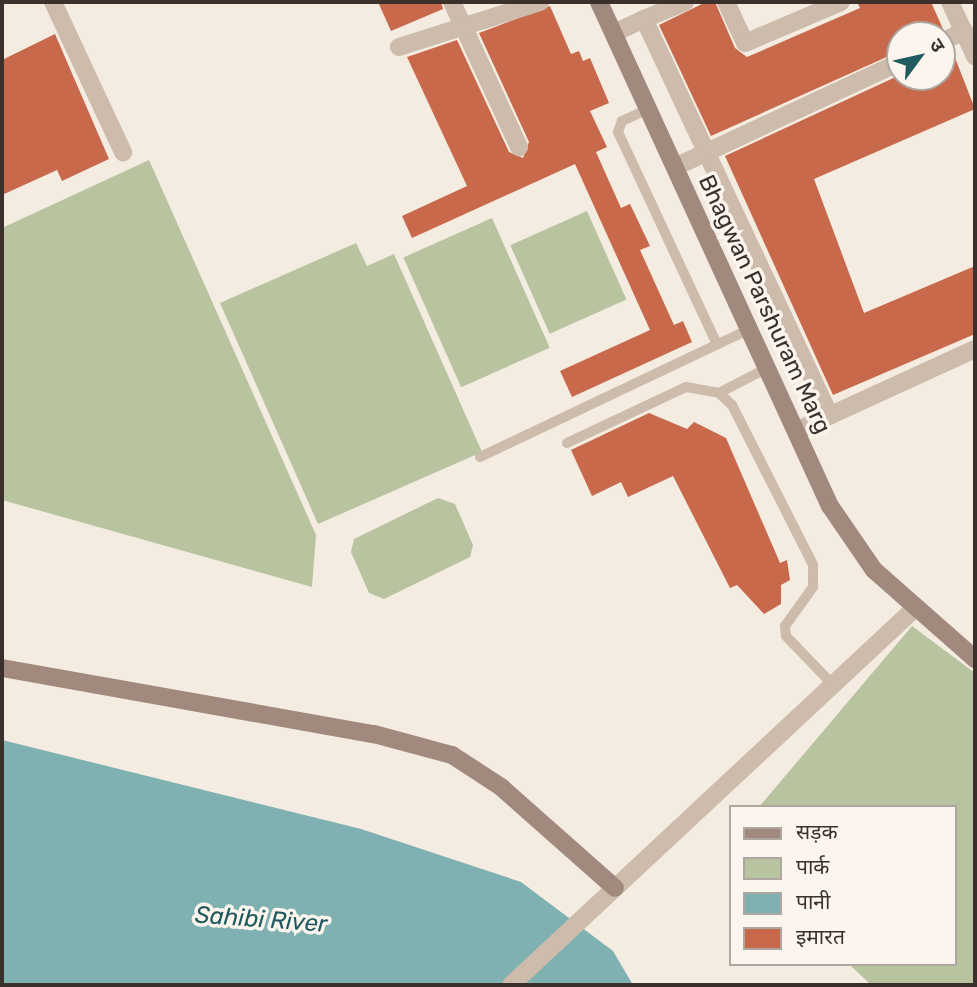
<!DOCTYPE html>
<html>
<head>
<meta charset="utf-8">
<style>
  body { margin:0 }
  #map { position:relative; width:977px; height:987px; overflow:hidden; background:#f4ebe1; font-family:Rubik,"Noto Sans Devanagari",sans-serif }
  div>[style] { position:absolute }
  .green>* { inset:0; background:#b8c4a0; transform-origin:0 0 }
  .water>* { inset:0; background:#7fb0b2 }
  .building>* { inset:0; background:#c8694b }
  .lane>* { height:10px; margin:-5px; padding:0 5px; transform-origin:5px; border-radius:5px; background:#cdbbac }
  .street>* { height:18px; margin:-9px; padding:0 9px; transform-origin:9px; border-radius:9px; background:#cdbbac }
  .secondary>* { height:18px; margin:-9px; padding:0 9px; transform-origin:9px; border-radius:9px; background:#a18a7d }
  span { translate:-50% -50%; white-space:nowrap; text-align:center; line-height:1.15; -webkit-text-stroke:7px #fbf5ee; paint-order:stroke }
  .street-label { font-size:23px; color:#3b302b }
  .water-label { font-size:24px; color:#1f5a5e; font-style:italic }
  .frame { position:absolute; inset:0; border:4px solid #3b302b; pointer-events:none }
  .legend { position:absolute; left:729px; top:805px; width:228px; height:161px; box-sizing:border-box; background:#fbf5ee; border:2px solid #aea6a0; margin:0; padding:9px 12px; list-style:none; font-size:21px; color:#3b302b }
  .legend li { display:flex; align-items:center; gap:14px; height:35px }
  .legend b { width:35px; border:2px solid #aea6a0 }
  .north { position:absolute; left:886px; top:21px; width:70px; height:70px; box-sizing:border-box; background:#fbf5ee; border:2px solid #aea6a0; border-radius:50%; rotate:57deg; font-size:19px; font-weight:700; line-height:28px; text-align:center; color:#3b302b }
  .north::after { content:''; display:block; margin:auto; width:24px; height:32px; background:#1f5a5e; clip-path:polygon(50% 0,100% 100%,50% 72%,0 100%) }
</style>
</head>
<body>
<div id="map">
  <div class="green">
    <i style="clip-path:polygon(149px 160px,316px 535px,312px 587px,2px 500px,2px 228px)"></i>
    <i style="left:587px;top:211px;width:97px;height:84px;rotate:66deg"></i>
    <i style="left:492px;top:218px;width:142px;height:97px;rotate:66deg"></i>
    <i style="clip-path:polygon(356px 243px,367px 266px,394px 254px,482px 452px,318px 524px,220px 303px)"></i>
    <i style="clip-path:polygon(438px 498px,455px 504px,473px 545px,470px 557px,384px 599px,369px 593px,351px 552px,354px 539px)"></i>
    <i style="clip-path:polygon(912px 626px,975px 673px,975px 985px,871px 985px,849px 964px,954px 964px,954px 807px,759px 807px)"></i>
  </div>
  <div class="water">
    <i style="clip-path:polygon(2px 740px,361px 829px,521px 882px,613px 951px,633px 985px,2px 985px)"></i>
  </div>
  <div class="building">
    <i style="clip-path:polygon(378px 2px,441px 2px,443px 9px,391px 31px)"></i>
    <i style="clip-path:polygon(706px 2px,715px 2px,735px 48px,747px 57px,860px 8px,857px 2px,931px 2px,943px 29px,900px 35px,900px 51px,711px 136px,659px 25px)"></i>
    <i style="clip-path:polygon(550px 6px,571px 54px,579px 51px,583px 61px,590px 58px,609px 103px,590px 111px,607px 147px,596px 152px,621px 208px,630px 204px,650px 246px,640px 250px,674px 325px,683px 321px,692px 342px,572px 397px,560px 371px,650px 330px,575px 164px,412px 238px,402px 216px,467px 186px,407px 57px,457px 40px,509px 152px,523px 158px,529px 142px,479px 33px)"></i>
    <i style="clip-path:polygon(55px 34px,109px 159px,62px 181px,57px 170px,2px 195px,2px 60px)"></i>
    <i style="clip-path:polygon(952px 50px,975px 109px,814px 179px,864px 313px,975px 266px,975px 334px,833px 395px,725px 156px,900px 75px,942px 77px,942px 53px)"></i>
    <i style="clip-path:polygon(649px 413px,687px 429px,694px 422px,726px 438px,780px 563px,787px 560px,790px 580px,781px 585px,781px 604px,764px 614px,737px 585px,730px 588px,673px 476px,628px 497px,621px 482px,592px 496px,571px 450px)"></i>
  </div>
  <div class="lane">
    <i style="left:648px;top:109px;width:29px;rotate:155deg"></i>
    <i style="left:622px;top:121px;width:12px;rotate:110deg"></i>
    <i style="left:618px;top:132px;width:234px;rotate:65deg"></i>
    <i style="left:719px;top:393px;width:54px;rotate:-27.5deg"></i>
    <i style="left:567px;top:443px;width:132px;rotate:-25.2deg"></i>
    <i style="left:686px;top:387px;width:34px;rotate:10deg"></i>
    <i style="left:719px;top:393px;width:18px;rotate:43deg"></i>
    <i style="left:732px;top:405px;width:179px;rotate:63.1deg"></i>
    <i style="left:813px;top:565px;width:22px;rotate:90deg"></i>
    <i style="left:813px;top:587px;width:48px;rotate:125.7deg"></i>
    <i style="left:785px;top:626px;width:10px;rotate:84deg"></i>
    <i style="left:786px;top:636px;width:68px;rotate:46.2deg"></i>
    <i style="left:480px;top:457px;width:298px;rotate:-25.4deg"></i>
  </div>
  <div class="street">
    <i style="left:53px;top:2px;width:166px;rotate:65deg"></i>
    <i style="left:452px;top:2px;width:160px;rotate:65.2deg"></i>
    <i style="left:685px;top:2px;width:44px;rotate:157.5deg"></i>
    <i style="left:644px;top:19px;width:438px;rotate:64.9deg"></i>
    <i style="left:726px;top:2px;width:45px;rotate:65.1deg"></i>
    <i style="left:745px;top:43px;width:104px;rotate:-23.1deg"></i>
    <i style="left:950px;top:2px;width:60px;rotate:65.2deg"></i>
    <i style="left:614px;top:33px;width:33px;rotate:-25deg"></i>
    <i style="left:942px;top:42px;width:25px;rotate:-27deg"></i>
    <i style="left:399px;top:47px;width:148px;rotate:-17.7deg"></i>
    <i style="left:675px;top:167px;width:248px;rotate:-25deg"></i>
    <i style="left:796px;top:431px;width:197px;rotate:-24.6deg"></i>
    <i style="left:511px;top:985px;width:550px;rotate:-43.01deg"></i>
  </div>
  <div class="secondary">
    <i style="left:599px;top:2px;width:554px;rotate:65.38deg"></i>
    <i style="left:830px;top:506px;width:78px;rotate:55.5deg"></i>
    <i style="left:874px;top:570px;width:135px;rotate:41.4deg"></i>
    <i style="left:2px;top:668px;width:378px;rotate:10.1deg"></i>
    <i style="left:374px;top:734px;width:81px;rotate:15.1deg"></i>
    <i style="left:452px;top:755px;width:59px;rotate:33.1deg"></i>
    <i style="left:501px;top:787px;width:152px;rotate:41.5deg"></i>
  </div>
  <div class="street-label">
    <span style="left:765px;top:304px;rotate:65deg">Bhagwan Parshuram Marg</span>
  </div>
  <div class="water-label">
    <span style="left:261px;top:920px;rotate:4deg">Sahibi River</span>
  </div>
  <div class="frame"></div>
  <ul class="legend">
  <li><b style="height:9px;background:#a18a7d"></b>सड़क</li>
  <li><b style="height:19px;background:#b8c4a0"></b>पार्क</li>
  <li><b style="height:19px;background:#7fb0b2"></b>पानी</li>
  <li><b style="height:19px;background:#c8694b"></b>इमारत</li>
  </ul>
  <div class="north">उ</div>
</div>
</body>
</html>
